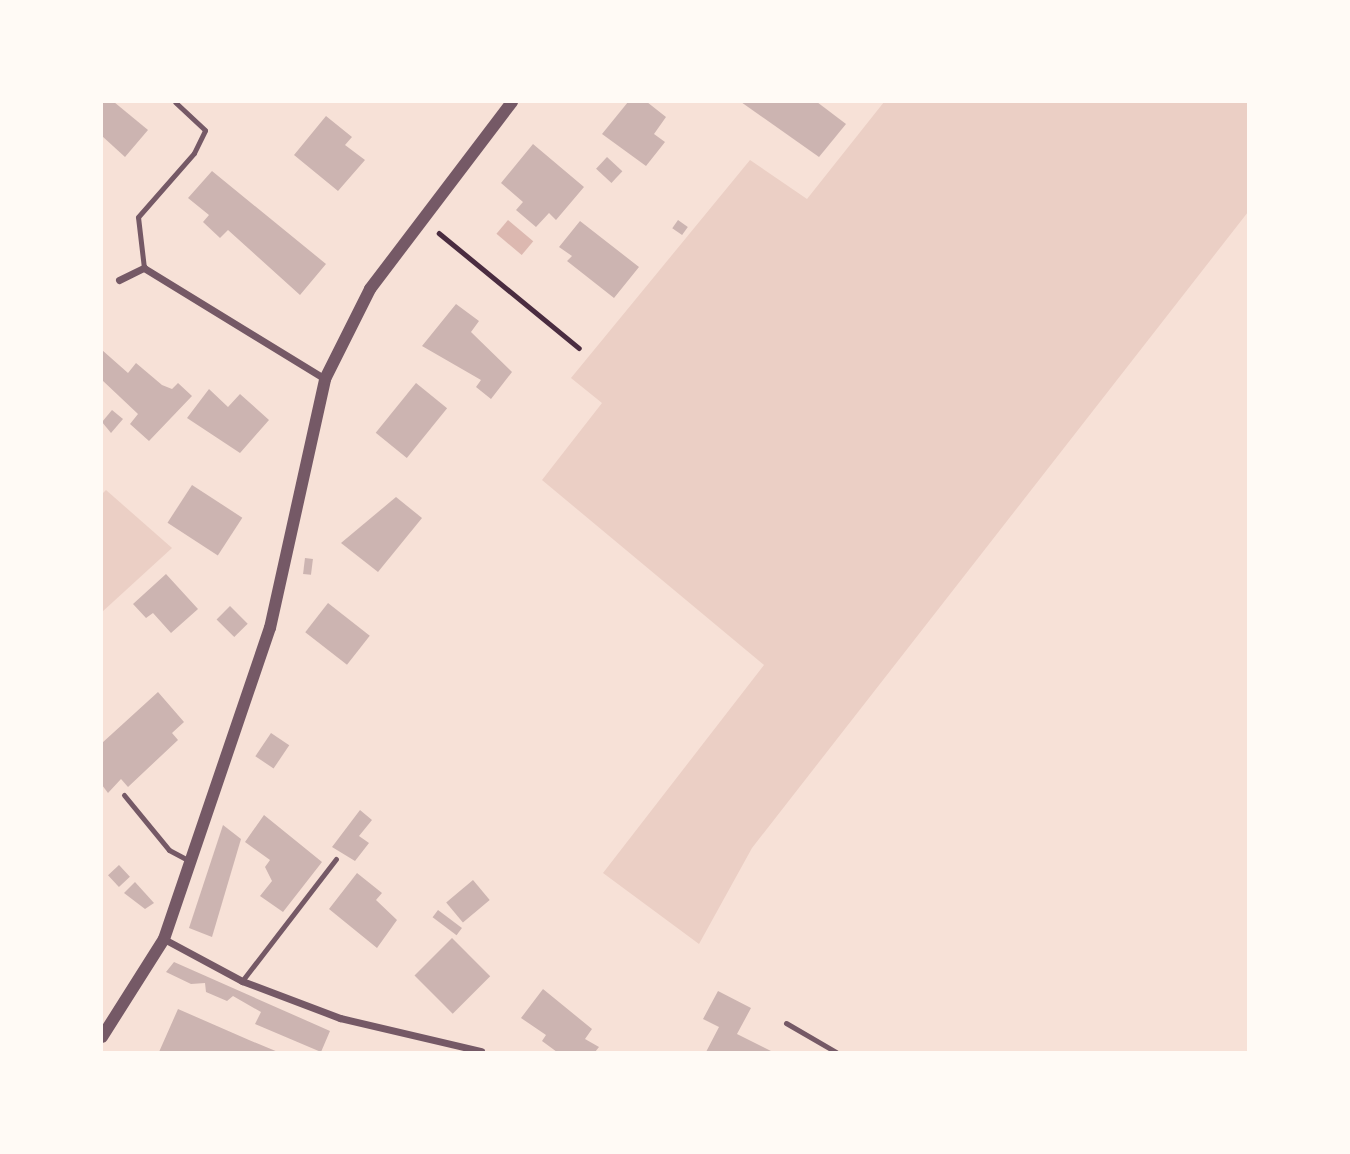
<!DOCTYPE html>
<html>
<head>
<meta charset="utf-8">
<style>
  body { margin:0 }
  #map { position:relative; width:1350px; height:1154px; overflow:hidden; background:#f7e1d7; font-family:"Asap Condensed",sans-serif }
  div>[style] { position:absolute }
  .green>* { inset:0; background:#ebcfc5 }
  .water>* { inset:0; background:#dcb8b0; transform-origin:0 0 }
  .building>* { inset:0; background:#ccb4b1; transform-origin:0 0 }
  .path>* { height:4.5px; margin:-2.25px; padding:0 2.25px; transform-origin:2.25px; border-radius:2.25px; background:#4a2c40 }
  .service>* { height:5px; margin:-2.5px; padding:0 2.5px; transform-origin:2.5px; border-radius:2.5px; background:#755966 }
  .minor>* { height:7px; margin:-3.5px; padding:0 3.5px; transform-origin:3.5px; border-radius:3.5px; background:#755966 }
  .tertiary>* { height:12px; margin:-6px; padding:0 6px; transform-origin:6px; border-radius:6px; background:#755966 }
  span { translate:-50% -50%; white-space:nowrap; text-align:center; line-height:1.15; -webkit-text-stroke:5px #fffaf5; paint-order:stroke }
  .frame { position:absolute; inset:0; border:103px solid #fffaf5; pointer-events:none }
</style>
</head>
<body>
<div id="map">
  <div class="green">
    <i style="clip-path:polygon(884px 102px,1248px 102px,1248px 212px,752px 848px,699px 944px,603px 873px,764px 665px,542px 480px,602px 403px,571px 378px,750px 160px,807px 199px)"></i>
    <i style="clip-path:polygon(106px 490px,172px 548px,102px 612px,102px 494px)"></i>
  </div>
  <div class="water">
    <i style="left:508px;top:220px;width:33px;height:18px;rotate:40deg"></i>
  </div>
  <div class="building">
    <i style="clip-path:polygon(102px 102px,114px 102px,148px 130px,125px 157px,102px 136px)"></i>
    <i style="clip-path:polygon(628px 102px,647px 102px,666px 117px,654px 134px,665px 142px,646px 166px,602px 134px)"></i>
    <i style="clip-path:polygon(741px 102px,817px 102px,846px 124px,819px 157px)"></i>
    <i style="clip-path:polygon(326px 116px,352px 137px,345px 145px,365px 160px,338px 191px,294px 155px)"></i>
    <i style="clip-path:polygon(533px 144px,584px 187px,556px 220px,549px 213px,536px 227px,516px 210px,523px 202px,501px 183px)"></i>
    <i style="left:607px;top:157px;width:21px;height:16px;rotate:43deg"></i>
    <i style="clip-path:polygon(212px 171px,326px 264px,300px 295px,228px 230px,220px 238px,203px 222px,209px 215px,188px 198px)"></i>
    <i style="left:678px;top:220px;width:12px;height:10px;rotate:35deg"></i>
    <i style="clip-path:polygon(580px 221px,639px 267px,614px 298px,567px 261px,572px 256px,559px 247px)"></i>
    <i style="clip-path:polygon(456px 304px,479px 321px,471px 332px,512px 372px,491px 399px,476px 387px,481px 380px,422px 346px)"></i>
    <i style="clip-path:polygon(102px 350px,128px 373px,136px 363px,162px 385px,172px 389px,178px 383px,192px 396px,149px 441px,130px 424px,138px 414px,102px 380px)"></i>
    <i style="left:416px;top:383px;width:40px;height:64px;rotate:39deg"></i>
    <i style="clip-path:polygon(209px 389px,228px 407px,240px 394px,269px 420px,240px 453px,187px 418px)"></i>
    <i style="clip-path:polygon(112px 410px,123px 419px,111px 433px,102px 422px)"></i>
    <i style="left:192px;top:485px;width:60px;height:45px;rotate:33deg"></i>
    <i style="clip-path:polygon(396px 497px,422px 518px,378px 572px,341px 543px)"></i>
    <i style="left:305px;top:558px;width:8px;height:16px;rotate:7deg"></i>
    <i style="clip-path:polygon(166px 574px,198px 609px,171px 633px,153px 613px,146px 618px,133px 604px)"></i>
    <i style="left:328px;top:603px;width:53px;height:37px;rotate:38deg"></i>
    <i style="left:230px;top:606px;width:25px;height:19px;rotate:45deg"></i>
    <i style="clip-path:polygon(158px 692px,184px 722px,172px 733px,178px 740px,128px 787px,121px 779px,108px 793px,102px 785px,102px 743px)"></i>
    <i style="left:271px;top:733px;width:22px;height:28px;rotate:34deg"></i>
    <i style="clip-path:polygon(360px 810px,372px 820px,359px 836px,369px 843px,355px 861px,332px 847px)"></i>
    <i style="clip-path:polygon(264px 815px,322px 862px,283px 912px,260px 896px,272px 881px,265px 867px,270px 860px,245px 842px)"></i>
    <i style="clip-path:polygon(223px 825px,241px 839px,212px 937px,189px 928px)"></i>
    <i style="left:119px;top:865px;width:16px;height:15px;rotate:47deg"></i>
    <i style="clip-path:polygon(357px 873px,382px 893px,376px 900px,397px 920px,377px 948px,329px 909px)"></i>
    <i style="left:473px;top:880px;width:26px;height:35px;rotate:50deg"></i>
    <i style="clip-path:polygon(135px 882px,154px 903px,145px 909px,124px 893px)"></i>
    <i style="left:438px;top:910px;width:30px;height:9px;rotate:37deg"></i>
    <i style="left:452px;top:938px;width:54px;height:53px;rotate:45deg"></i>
    <i style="clip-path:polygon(174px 962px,330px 1031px,321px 1052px,255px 1024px,261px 1012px,233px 996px,227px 1001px,206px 992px,205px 983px,191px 984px,166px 972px)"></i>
    <i style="clip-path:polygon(543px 989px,592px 1029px,585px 1039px,599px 1047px,595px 1052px,557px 1052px,542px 1041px,546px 1035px,521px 1018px)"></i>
    <i style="clip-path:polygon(718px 991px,751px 1008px,737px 1034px,773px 1052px,706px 1052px,719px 1027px,703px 1019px)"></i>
    <i style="clip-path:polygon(178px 1009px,249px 1040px,278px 1052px,159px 1052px)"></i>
  </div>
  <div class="path">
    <i style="left:439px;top:233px;width:181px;rotate:39.4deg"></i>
  </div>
  <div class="service">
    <i style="left:144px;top:268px;width:51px;rotate:-96.7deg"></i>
    <i style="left:138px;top:217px;width:85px;rotate:-48.8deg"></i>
    <i style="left:194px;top:153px;width:25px;rotate:-64deg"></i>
    <i style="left:205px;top:130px;width:41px;rotate:-137deg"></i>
    <i style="left:124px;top:795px;width:71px;rotate:50.7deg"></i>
    <i style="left:169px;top:850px;width:24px;rotate:28deg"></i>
    <i style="left:242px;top:981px;width:154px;rotate:-52.4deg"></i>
    <i style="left:786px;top:1023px;width:58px;rotate:30.1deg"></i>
  </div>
  <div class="minor">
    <i style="left:119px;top:280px;width:28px;rotate:-26deg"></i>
    <i style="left:144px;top:268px;width:212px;rotate:31.5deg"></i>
    <i style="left:164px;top:939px;width:89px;rotate:28.3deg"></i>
    <i style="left:242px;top:981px;width:105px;rotate:20.7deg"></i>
    <i style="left:340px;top:1018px;width:145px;rotate:13.2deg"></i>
  </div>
  <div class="tertiary">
    <i style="left:102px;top:1037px;width:116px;rotate:-57.7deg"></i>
    <i style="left:164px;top:939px;width:329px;rotate:-71.2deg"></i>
    <i style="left:270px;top:628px;width:255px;rotate:-77.5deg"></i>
    <i style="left:325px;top:379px;width:101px;rotate:-63.4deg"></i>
    <i style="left:370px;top:289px;width:235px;rotate:-52.8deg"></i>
  </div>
  <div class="frame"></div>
</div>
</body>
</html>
